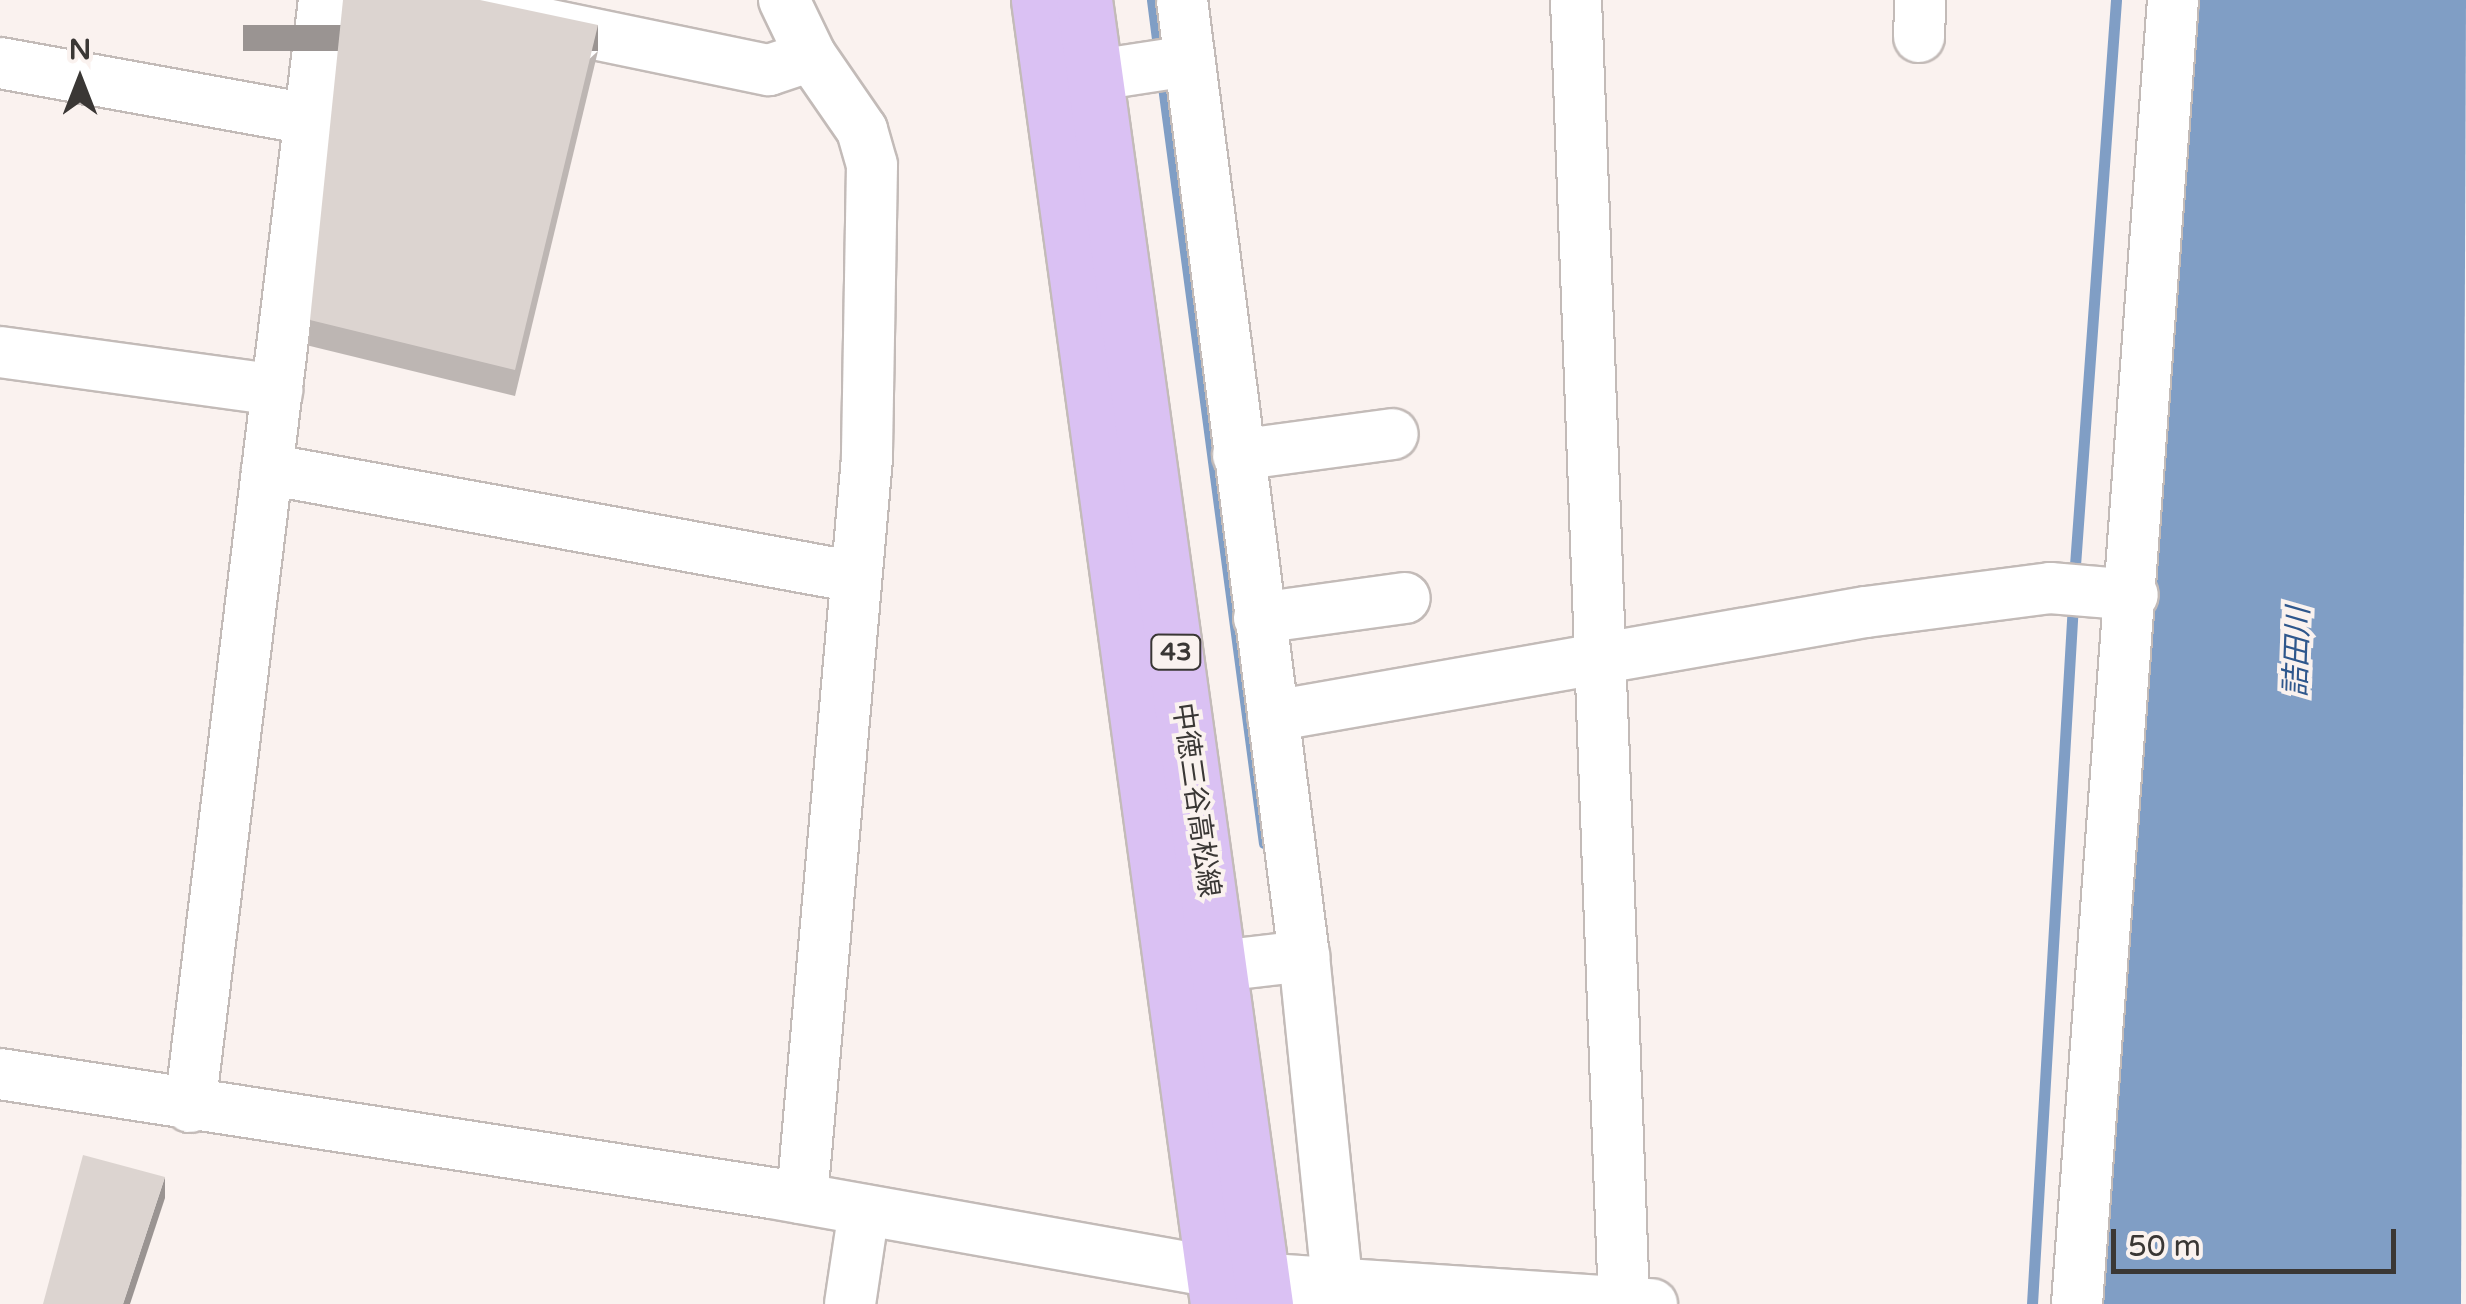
<!DOCTYPE html>
<html>
<head>
<meta charset="utf-8">
<style>
  body { margin:0 }
  #map { position:relative; width:2466px; height:1304px; overflow:hidden; background:#faf2ef; font-family:"Varela Round","Noto Sans JP",sans-serif }
  div>[style] { position:absolute }
  .water>* { inset:0; background:#809ec5 }
  .stream>* { height:11px; margin:-5.5px; padding:0 5.5px; transform-origin:5.5px; border-radius:5.5px; background:#809ec5 }
  .roads { filter:drop-shadow(2px 0 #c3bbb8) drop-shadow(-2px 0 #c3bbb8) drop-shadow(0 2px #c3bbb8) drop-shadow(0 -2px #c3bbb8) }
  .minor>* { height:50px; margin:-25px; padding:0 25px; transform-origin:25px; border-radius:25px; background:#fff }
  .major>* { height:55px; margin:-27.5px; padding:0 27.5px; transform-origin:27.5px; border-radius:27.5px; background:#dac1f3 }
  .wall>* { inset:0; background:#bdb6b3 }
  .shaded-wall>* { inset:0; background:#9a9492; transform-origin:0 0 }
  .building>* { inset:0; background:#dcd4d0 }
  span { translate:-50% -50%; white-space:nowrap; text-align:center; line-height:1.15; -webkit-text-stroke:8px #faf2ef; paint-order:stroke }
  .shield-label span { padding:2px 8px; background:#faf2ef; border:2px solid; border-radius:8px; -webkit-text-stroke-width:0 }
  .shield-label { font-size:25px; color:#3a3735; font-weight:700 }
  .street-label { font-size:28px; color:#3a3735 }
  .water-label { font-size:30px; color:#2f578c; font-style:italic }
  .north { position:absolute; left:30px; top:30px; width:100px; height:100px; -webkit-text-stroke:8px #faf2ef; paint-order:stroke; rotate:0deg; font-size:28px; font-weight:700; line-height:40px; text-align:center; color:#3a3735 }
  .north::after { content:''; display:block; margin:auto; width:35px; height:45px; background:#3a3735; clip-path:polygon(50% 0,100% 100%,50% 72%,0 100%) }
  .scale { position:absolute; left:2111px; top:1229px; width:285px; height:45px; box-sizing:border-box; border:5px solid #3a3735; border-top:0; padding-left:12px; font-size:30px; line-height:35px; white-space:nowrap; color:#3a3735; -webkit-text-stroke:8px #faf2ef; paint-order:stroke }
</style>
</head>
<body>
<div id="map">
  <div class="water">
    <i style="clip-path:polygon(2200px 0,2466px 0,2461px 1304px,2098px 1304px)"></i>
  </div>
  <div class="stream">
    <i style="left:1152px;top:0;width:55px;rotate:82.7deg"></i>
    <i style="left:1162px;top:79px;width:771px;rotate:82.4deg"></i>
    <i style="left:2074px;top:579px;width:581px;rotate:-85.85deg"></i>
    <i style="left:2032px;top:1304px;width:702px;rotate:-86.65deg"></i>
  </div>
  <div class="roads">
    <div class="minor">
      <i style="left:430px;top:0;width:346px;rotate:11.7deg"></i>
      <i style="left:769px;top:70px;width:44px;rotate:-18.4deg"></i>
      <i style="left:784px;top:0;width:62px;rotate:64.3deg"></i>
      <i style="left:811px;top:56px;width:90px;rotate:55.4deg"></i>
      <i style="left:862px;top:130px;width:36px;rotate:74deg"></i>
      <i style="left:872px;top:165px;width:293px;rotate:91deg"></i>
      <i style="left:867px;top:458px;width:743px;rotate:95.02deg"></i>
      <i style="left:1182px;top:0;width:964px;rotate:82.73deg"></i>
      <i style="left:1304px;top:956px;width:329px;rotate:84.2deg"></i>
      <i style="left:1576px;top:0;width:1305px;rotate:87.89deg"></i>
      <i style="left:1919px;top:37px;width:37px;rotate:-88deg"></i>
      <i style="left:0;top:63px;width:314px;rotate:10.3deg"></i>
      <i style="left:1097px;top:75px;width:93px;rotate:-8.7deg"></i>
      <i style="left:0;top:352px;width:280px;rotate:7.8deg"></i>
      <i style="left:1238px;top:455px;width:156px;rotate:-7.7deg"></i>
      <i style="left:267px;top:469px;width:599px;rotate:10.39deg"></i>
      <i style="left:1259px;top:618px;width:147px;rotate:-7.8deg"></i>
      <i style="left:1273px;top:716px;width:602px;rotate:-9.95deg"></i>
      <i style="left:1866px;top:612px;width:186px;rotate:-7.4deg"></i>
      <i style="left:2050px;top:588px;width:83px;rotate:4.8deg"></i>
      <i style="left:1219px;top:966px;width:86px;rotate:-6.7deg"></i>
      <i style="left:0;top:1074px;width:780px;rotate:8.77deg"></i>
      <i style="left:771px;top:1193px;width:478px;rotate:10.1deg"></i>
      <i style="left:1242px;top:1277px;width:411px;rotate:3.8deg"></i>
      <i style="left:190px;top:1107px;width:1115px;rotate:-83.1deg"></i>
      <i style="left:850px;top:1304px;width:95px;rotate:-81.5deg"></i>
      <i style="left:2077px;top:1304px;width:1308px;rotate:-85.79deg"></i>
    </div>
    <div class="major">
      <i style="left:1039px;top:0;width:1316px;rotate:82.18deg"></i>
      <i style="left:1084px;top:0;width:1317px;rotate:82.1deg"></i>
    </div>
  </div>
  <div class="wall">
    <i style="clip-path:polygon(598px 51px,515px 396px,310px 346px,310px 320px)"></i>
  </div>
  <div class="shaded-wall">
    <i style="left:598px;top:25px;width:26px;height:355px;rotate:90deg"></i>
    <i style="clip-path:polygon(165px 1177px,165px 1198px,130px 1304px,123px 1304px)"></i>
  </div>
  <div class="building">
    <i style="clip-path:polygon(343px 0,480px 0,598px 25px,515px 370px,310px 320px)"></i>
    <i style="clip-path:polygon(83px 1155px,165px 1177px,123px 1304px,43px 1304px)"></i>
  </div>
  <div class="shield-label">
    <span style="left:1176px;top:652px">43</span>
  </div>
  <div class="street-label">
    <span style="left:1196px;top:800px;rotate:82deg">中徳三谷高松線</span>
  </div>
  <div class="water-label">
    <span style="left:2298px;top:652px;rotate:-88deg">詰田川</span>
  </div>
  <div class="north">N</div>
  <div class="scale">50 m</div>
</div>
</body>
</html>
